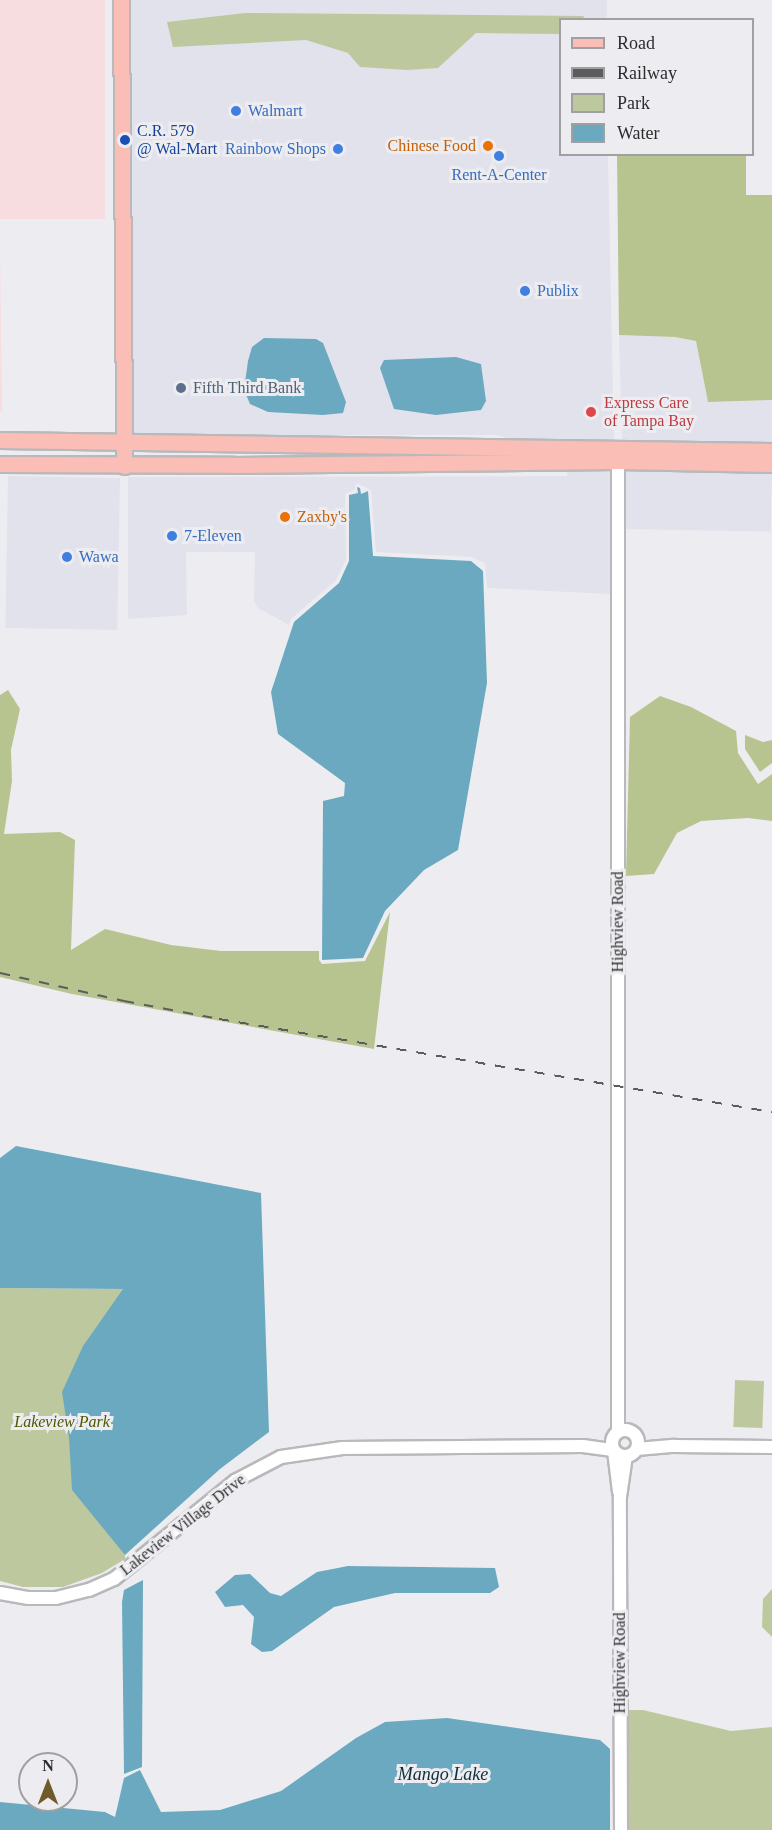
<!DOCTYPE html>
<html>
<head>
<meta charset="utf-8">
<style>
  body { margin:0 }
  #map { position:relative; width:772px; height:1830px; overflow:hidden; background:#ededf1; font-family:"Times New Roman",serif }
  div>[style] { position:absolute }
  .built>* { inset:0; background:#e2e2ed; transform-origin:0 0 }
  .education>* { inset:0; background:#f7dce0; transform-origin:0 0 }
  .green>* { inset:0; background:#bec89e; transform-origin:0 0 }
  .forest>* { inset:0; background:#b7c48f }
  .water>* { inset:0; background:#6ba9c0 }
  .roads { filter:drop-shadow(2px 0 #b9b9bc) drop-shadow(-2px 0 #b9b9bc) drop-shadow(0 2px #b9b9bc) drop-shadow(0 -2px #b9b9bc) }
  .minor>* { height:12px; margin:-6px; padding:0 6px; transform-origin:6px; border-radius:6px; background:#fff }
  .minor>.ring { margin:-6px; padding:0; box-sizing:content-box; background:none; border:12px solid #fff; border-radius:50% }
  .major>* { height:15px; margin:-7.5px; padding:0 7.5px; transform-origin:7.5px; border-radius:7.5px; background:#fabeb6 }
  .rail>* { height:2px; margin-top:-1px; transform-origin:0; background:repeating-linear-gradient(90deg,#5c5c5e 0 10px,transparent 0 20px) }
  .dots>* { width:16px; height:16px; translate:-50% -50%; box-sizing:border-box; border:3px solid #ededf1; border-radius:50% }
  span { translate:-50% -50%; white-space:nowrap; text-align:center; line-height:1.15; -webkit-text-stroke:6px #ededf1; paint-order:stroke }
  .shop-label { font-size:16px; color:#366cbe }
  .left { translate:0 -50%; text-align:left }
  .right { translate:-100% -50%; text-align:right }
  .transit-label { font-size:16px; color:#164399 }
  .food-label { font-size:16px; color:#c56008 }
  .service-label { font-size:16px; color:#4e5e75 }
  .health-label { font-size:16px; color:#be3a42 }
  .street-label { font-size:16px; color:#2d2d2e }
  .park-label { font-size:16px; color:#4b5800; font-style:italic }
  .water-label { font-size:18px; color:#0f2d38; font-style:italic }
  .legend { position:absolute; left:559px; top:18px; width:195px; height:138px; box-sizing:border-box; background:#ededf1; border:2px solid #a0a0a3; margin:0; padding:8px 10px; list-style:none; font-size:18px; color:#2d2d2e }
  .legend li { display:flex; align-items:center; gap:12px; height:30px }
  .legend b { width:30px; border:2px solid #a0a0a3 }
  .north { position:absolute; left:18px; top:1752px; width:60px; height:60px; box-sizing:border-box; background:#ededf1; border:2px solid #a0a0a3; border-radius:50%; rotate:0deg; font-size:16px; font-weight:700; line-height:24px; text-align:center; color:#2d2d2e }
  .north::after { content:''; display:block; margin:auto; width:21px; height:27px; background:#6f5a29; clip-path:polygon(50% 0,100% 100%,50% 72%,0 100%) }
</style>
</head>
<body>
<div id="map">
  <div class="built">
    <i style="clip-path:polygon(125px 0,607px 0,607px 19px,560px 20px,560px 154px,608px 155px,614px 443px,520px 442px,496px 435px,128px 435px)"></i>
    <i style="clip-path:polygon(619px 335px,675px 337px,696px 341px,708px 402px,772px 400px,772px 446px,622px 443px)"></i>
    <i style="clip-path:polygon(614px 466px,610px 594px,487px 588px,485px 563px,471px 557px,376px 552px,371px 490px,357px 483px,354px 490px,345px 494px,346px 560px,336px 580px,291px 619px,289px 625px,258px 608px,254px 601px,255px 552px,186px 552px,187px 615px,128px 619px,128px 477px,567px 476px,568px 468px)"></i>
    <i style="left:622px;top:466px;width:150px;height:63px;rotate:1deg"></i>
    <i style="left:8px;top:476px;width:112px;height:152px;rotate:1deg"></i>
  </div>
  <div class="education">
    <i style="left:0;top:0;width:105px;height:219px"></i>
    <i style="clip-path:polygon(0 246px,2px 412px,0 412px)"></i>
  </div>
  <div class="green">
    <i style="clip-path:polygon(245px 13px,584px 16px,583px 19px,560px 20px,560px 34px,476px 33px,438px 68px,407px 70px,360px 67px,348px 53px,306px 40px,173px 47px,167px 22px)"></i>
    <i style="clip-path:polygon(0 1288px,123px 1289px,125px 1559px,102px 1573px,63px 1587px,23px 1587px,0 1581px)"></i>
    <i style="left:735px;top:1380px;width:29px;height:47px;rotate:2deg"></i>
    <i style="clip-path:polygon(772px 1589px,772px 1637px,762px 1627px,763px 1599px)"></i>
    <i style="clip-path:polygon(625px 1710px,643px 1710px,731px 1731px,772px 1727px,772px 1830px,625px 1830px)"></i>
  </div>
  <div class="forest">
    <i style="clip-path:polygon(617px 155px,746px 155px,746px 195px,772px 195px,772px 400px,708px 402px,696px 341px,675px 337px,619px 335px)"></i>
    <i style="clip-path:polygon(8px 690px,20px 709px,11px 750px,12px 781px,4px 834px,60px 832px,75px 840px,71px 950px,105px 929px,171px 945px,221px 951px,319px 951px,319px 960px,322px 964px,365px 961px,390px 912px,374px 1049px,72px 994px,0 977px,0 695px)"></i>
    <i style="clip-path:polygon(660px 696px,691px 707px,736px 731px,738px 753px,758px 784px,772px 774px,772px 821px,748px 818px,701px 821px,677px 833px,654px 874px,626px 876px,630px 717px)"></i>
    <i style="clip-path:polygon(745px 735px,763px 742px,772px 740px,772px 763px,760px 772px,745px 749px)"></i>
  </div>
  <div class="water">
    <i style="clip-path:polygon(264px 338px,316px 339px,323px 343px,346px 402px,343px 413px,323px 415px,268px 412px,250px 404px,244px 390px,248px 361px,252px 347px)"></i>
    <i style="clip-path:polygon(456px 357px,481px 364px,486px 401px,481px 410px,436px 415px,394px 409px,380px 368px,384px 360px)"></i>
    <i style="clip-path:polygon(357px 487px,360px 488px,361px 494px,368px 491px,373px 556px,471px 561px,483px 571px,487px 683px,458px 850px,424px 870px,385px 911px,363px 958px,322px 960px,323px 801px,344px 796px,345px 783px,278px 734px,271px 692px,294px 622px,339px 583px,349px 561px,349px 495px,358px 493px)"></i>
    <i style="clip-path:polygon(16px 1146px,261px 1193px,269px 1432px,220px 1469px,125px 1555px,72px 1490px,69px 1438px,62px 1392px,83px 1346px,123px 1289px,0 1288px,0 1158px)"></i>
    <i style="clip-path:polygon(348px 1566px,495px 1568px,499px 1587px,490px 1593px,395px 1593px,334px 1607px,272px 1651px,262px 1652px,251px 1644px,254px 1617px,243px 1605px,225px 1607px,215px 1592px,235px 1575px,250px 1574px,270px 1593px,281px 1596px,317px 1572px)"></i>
    <i style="clip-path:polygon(143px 1580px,142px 1767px,124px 1774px,122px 1602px,124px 1590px)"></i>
    <i style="clip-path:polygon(447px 1718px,600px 1740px,610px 1749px,610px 1830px,0 1830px,0 1802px,105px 1812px,115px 1817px,124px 1778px,140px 1770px,161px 1812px,220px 1810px,281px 1791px,356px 1738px,385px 1722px)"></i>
  </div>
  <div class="roads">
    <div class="minor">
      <i class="ring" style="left:612px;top:1430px;width:14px;height:14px"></i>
      <i style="left:618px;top:1432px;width:980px;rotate:-90deg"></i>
      <i style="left:637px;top:1449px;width:37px;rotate:-5deg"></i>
      <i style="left:674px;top:1446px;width:98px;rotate:0.6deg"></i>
      <i style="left:614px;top:1451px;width:41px;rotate:83deg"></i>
      <i style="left:0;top:1593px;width:29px;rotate:10deg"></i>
      <i style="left:29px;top:1598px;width:27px"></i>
      <i style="left:56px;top:1598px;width:34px;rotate:-14deg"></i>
      <i style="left:89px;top:1590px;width:27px;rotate:-24deg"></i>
      <i style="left:114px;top:1579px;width:156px;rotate:-39deg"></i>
      <i style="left:235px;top:1481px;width:52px;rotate:-27.6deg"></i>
      <i style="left:281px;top:1457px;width:62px;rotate:-8.4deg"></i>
      <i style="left:342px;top:1448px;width:241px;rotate:-0.5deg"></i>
      <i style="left:583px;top:1446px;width:30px;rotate:8deg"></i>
      <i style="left:621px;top:1830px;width:333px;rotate:-90.2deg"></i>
      <i style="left:620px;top:1497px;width:41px;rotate:-81.7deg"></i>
    </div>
    <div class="major">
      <i style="left:121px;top:0;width:466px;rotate:89.6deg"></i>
      <i style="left:0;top:440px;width:772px;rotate:0.82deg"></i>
      <i style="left:0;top:464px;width:234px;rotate:0.2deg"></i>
      <i style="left:234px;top:465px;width:384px;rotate:-0.6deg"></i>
      <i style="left:618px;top:461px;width:154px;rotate:1.1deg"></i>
    </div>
  </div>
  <div class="rail">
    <i style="left:0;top:973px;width:127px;rotate:12.7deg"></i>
    <i style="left:124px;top:1001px;width:97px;rotate:10.7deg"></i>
    <i style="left:219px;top:1019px;width:561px;rotate:9.55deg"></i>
  </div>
  <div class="dots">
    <i style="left:236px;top:111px;background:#3f7fe0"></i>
    <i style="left:125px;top:140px;background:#1a4fb4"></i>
    <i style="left:488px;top:146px;background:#e8710a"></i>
    <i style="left:338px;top:149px;background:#3f7fe0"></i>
    <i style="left:499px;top:156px;background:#3f7fe0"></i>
    <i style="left:525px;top:291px;background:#3f7fe0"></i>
    <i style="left:181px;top:388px;background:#5c6f8a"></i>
    <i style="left:591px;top:412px;background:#e0444e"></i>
    <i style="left:285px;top:517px;background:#e8710a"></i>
    <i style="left:172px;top:536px;background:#3f7fe0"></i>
    <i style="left:67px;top:557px;background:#3f7fe0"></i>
  </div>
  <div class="shop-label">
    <span class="left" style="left:248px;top:111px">Walmart</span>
    <span class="right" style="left:326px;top:149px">Rainbow Shops</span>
    <span style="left:499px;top:175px">Rent-A-Center</span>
    <span class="left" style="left:537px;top:291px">Publix</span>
    <span class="left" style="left:184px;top:536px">7-Eleven</span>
    <span class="left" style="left:79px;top:557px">Wawa</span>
  </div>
  <div class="transit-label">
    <span class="left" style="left:137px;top:140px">C.R. 579<br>@ Wal-Mart</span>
  </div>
  <div class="food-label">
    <span class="right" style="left:476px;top:146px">Chinese Food</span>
    <span class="left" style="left:297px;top:517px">Zaxby's</span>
  </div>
  <div class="service-label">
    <span class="left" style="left:193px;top:388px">Fifth Third Bank</span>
  </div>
  <div class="health-label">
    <span class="left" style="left:604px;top:412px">Express Care<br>of Tampa Bay</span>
  </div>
  <div class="street-label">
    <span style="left:618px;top:922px;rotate:-90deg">Highview Road</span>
    <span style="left:183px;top:1525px;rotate:-38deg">Lakeview Village Drive</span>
    <span style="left:620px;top:1663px;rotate:-90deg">Highview Road</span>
  </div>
  <div class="park-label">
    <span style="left:62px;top:1422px">Lakeview Park</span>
  </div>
  <div class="water-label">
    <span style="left:443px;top:1774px">Mango Lake</span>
  </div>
  <ul class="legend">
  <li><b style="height:8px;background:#fabeb6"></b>Road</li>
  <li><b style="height:8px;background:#5c5c5e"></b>Railway</li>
  <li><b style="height:16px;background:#bec89e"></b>Park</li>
  <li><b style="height:16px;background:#6ba9c0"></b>Water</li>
  </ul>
  <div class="north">N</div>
</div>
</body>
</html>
